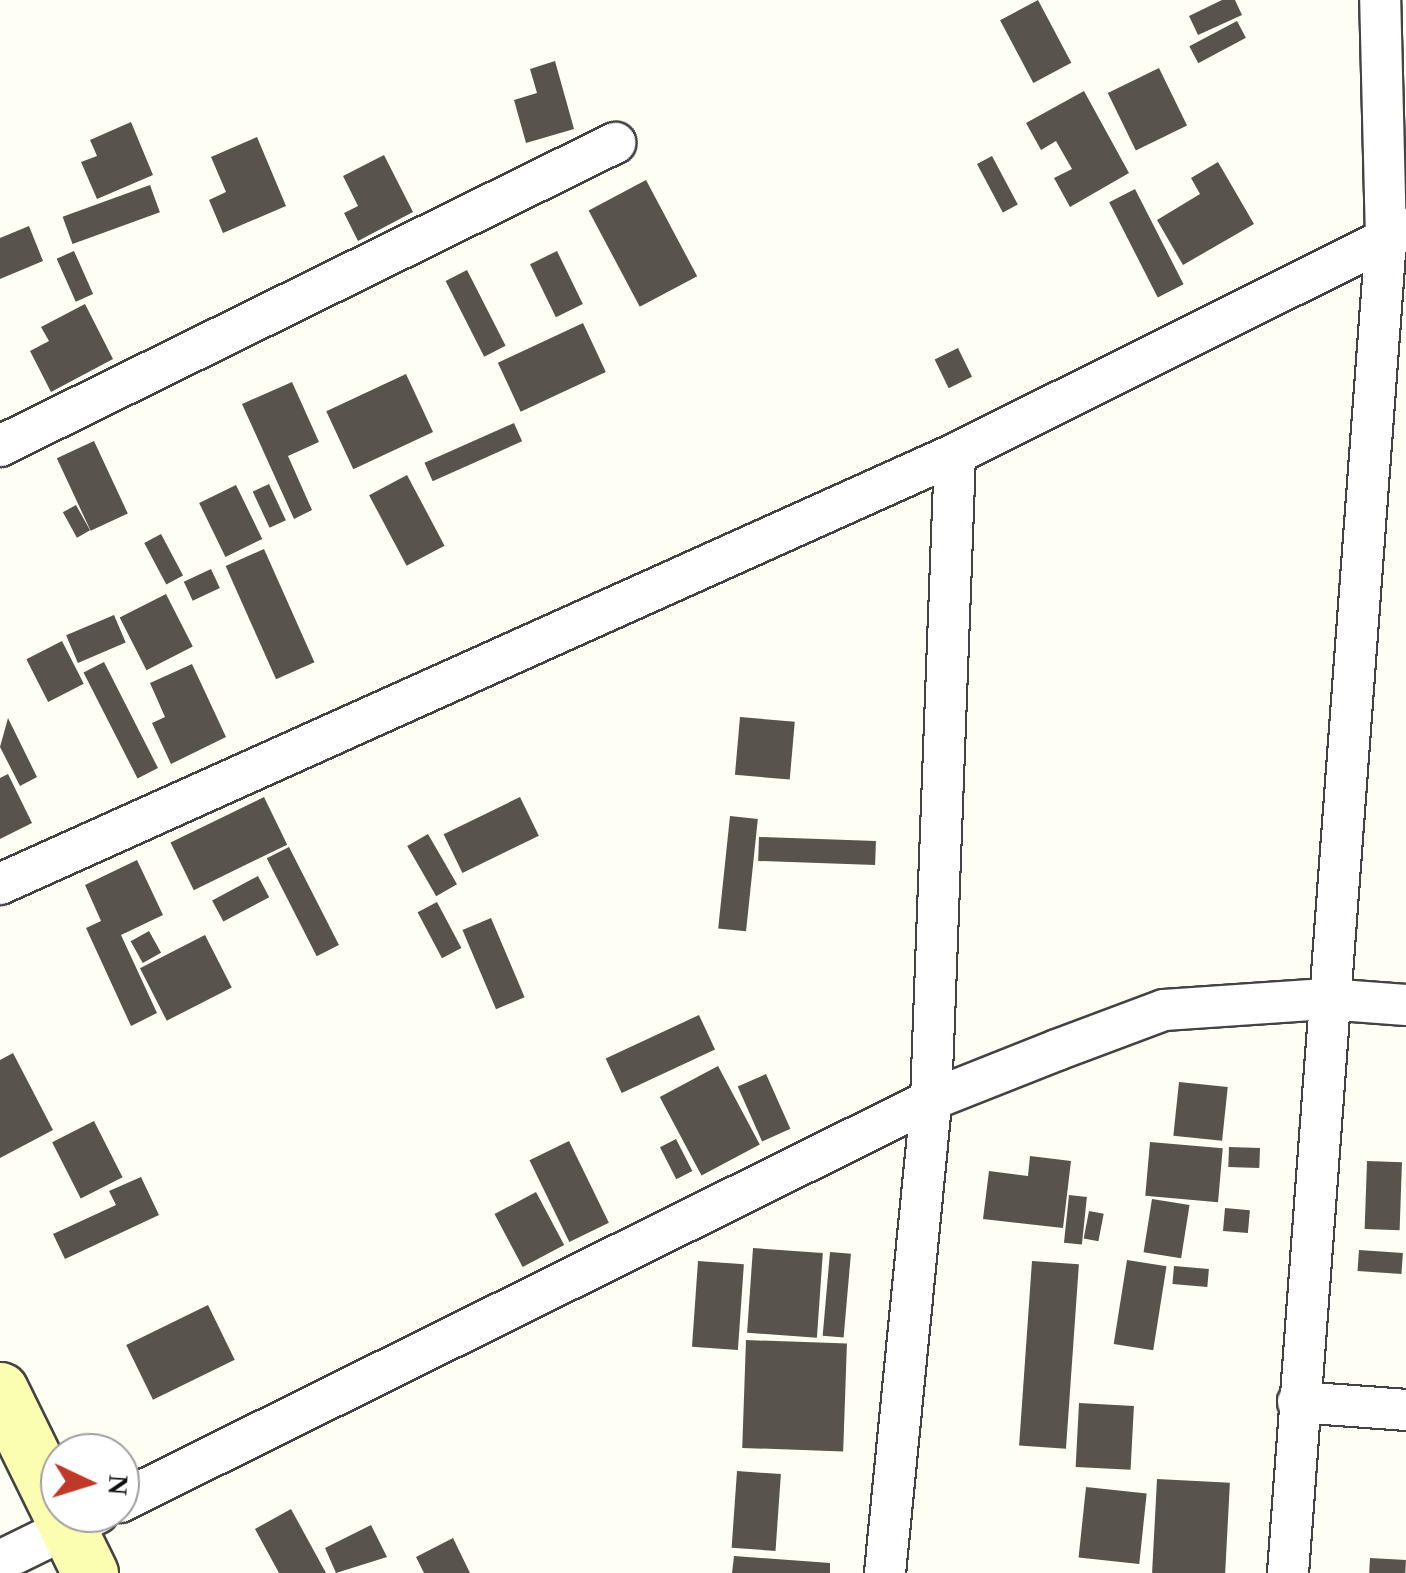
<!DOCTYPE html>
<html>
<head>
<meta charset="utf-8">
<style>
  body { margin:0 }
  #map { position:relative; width:1406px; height:1573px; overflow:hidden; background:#fffef4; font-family:Georgia,serif }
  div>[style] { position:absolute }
  .building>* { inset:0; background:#59534d; transform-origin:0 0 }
  .roads { filter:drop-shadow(2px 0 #434343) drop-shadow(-2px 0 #434343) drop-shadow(0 2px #434343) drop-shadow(0 -2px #434343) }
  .street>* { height:40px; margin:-20px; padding:0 20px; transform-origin:20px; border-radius:20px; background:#fff }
  .secondary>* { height:55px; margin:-27.5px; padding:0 27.5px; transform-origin:27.5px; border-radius:27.5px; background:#fbfdb1 }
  span { translate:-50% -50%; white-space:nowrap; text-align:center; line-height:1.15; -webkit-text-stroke:10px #fff; paint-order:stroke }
  .north { position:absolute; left:40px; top:1433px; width:100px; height:100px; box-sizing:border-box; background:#fff; border:2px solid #9f9f9f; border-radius:50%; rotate:94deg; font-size:28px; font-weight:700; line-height:40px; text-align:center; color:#101010 }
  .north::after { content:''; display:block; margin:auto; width:35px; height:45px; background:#c03829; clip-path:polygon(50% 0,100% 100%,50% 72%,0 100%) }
</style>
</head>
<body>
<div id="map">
  <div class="building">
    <i style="left:1038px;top:0;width:71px;height:43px;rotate:62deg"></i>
    <i style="clip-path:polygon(1222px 0,1235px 0,1242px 15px,1198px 35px,1189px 16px)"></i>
    <i style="left:1237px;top:21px;width:19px;height:54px;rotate:62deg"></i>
    <i style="clip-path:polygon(555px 61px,574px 129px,526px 143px,514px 100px,537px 93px,530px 69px)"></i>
    <i style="left:1159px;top:68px;width:64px;height:57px;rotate:64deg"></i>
    <i style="clip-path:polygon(1084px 91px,1129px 173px,1070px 207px,1054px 178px,1072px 169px,1056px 141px,1041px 150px,1026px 123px)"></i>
    <i style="clip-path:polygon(131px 122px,153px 175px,97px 199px,81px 162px,97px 156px,90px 140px)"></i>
    <i style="clip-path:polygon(257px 137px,286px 206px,223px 233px,209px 200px,226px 192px,211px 157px)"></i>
    <i style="clip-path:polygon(384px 155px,413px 212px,358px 241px,344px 213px,358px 206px,343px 176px)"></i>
    <i style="left:992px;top:156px;width:55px;height:17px;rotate:62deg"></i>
    <i style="clip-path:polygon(1218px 162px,1254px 224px,1183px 265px,1157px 220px,1200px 194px,1191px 178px)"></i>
    <i style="left:646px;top:180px;width:109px;height:65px;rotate:62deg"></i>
    <i style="left:150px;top:185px;width:29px;height:93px;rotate:70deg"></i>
    <i style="left:1135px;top:189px;width:107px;height:29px;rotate:63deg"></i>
    <i style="clip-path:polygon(29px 226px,43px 261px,0 279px,0 238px)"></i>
    <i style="left:74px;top:251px;width:47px;height:19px;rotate:66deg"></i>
    <i style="left:557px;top:251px;width:59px;height:30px;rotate:64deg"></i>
    <i style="left:467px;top:270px;width:85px;height:24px;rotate:63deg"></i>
    <i style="clip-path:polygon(85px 304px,113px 359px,51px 392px,30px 351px,49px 341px,41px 327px)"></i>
    <i style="left:583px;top:323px;width:54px;height:94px;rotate:65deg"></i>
    <i style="left:958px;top:348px;width:32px;height:26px;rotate:64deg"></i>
    <i style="left:406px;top:374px;width:64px;height:88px;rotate:65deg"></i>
    <i style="clip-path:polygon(292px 382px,319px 442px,288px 456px,312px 510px,294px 519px,242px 404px)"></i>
    <i style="left:514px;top:423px;width:20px;height:98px;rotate:66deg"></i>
    <i style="left:94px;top:441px;width:80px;height:41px;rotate:65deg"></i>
    <i style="left:407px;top:475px;width:80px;height:43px;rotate:62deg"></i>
    <i style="left:269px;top:484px;width:40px;height:18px;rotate:65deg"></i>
    <i style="left:236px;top:485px;width:60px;height:41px;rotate:64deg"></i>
    <i style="left:76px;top:505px;width:29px;height:15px;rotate:61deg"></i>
    <i style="left:161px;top:534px;width:47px;height:19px;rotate:62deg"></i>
    <i style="left:264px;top:549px;width:124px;height:42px;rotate:66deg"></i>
    <i style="left:211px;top:569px;width:21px;height:30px;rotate:65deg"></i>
    <i style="left:166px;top:594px;width:59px;height:52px;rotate:63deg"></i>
    <i style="left:114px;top:615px;width:30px;height:52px;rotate:67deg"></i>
    <i style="left:62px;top:641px;width:48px;height:40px;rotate:63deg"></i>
    <i style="left:104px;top:662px;width:119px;height:23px;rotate:63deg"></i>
    <i style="clip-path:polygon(192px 664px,226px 737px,171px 764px,152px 723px,165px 717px,150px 683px)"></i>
    <i style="left:740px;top:717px;width:55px;height:58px;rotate:5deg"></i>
    <i style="clip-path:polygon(8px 718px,37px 777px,20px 786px,0 747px)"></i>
    <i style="clip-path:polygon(8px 774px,32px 823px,0 839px,0 778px)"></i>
    <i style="left:264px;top:797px;width:53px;height:104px;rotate:64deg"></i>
    <i style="left:520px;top:797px;width:43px;height:85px;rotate:64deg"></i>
    <i style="left:730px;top:816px;width:28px;height:113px;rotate:6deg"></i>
    <i style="left:428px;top:834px;width:58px;height:24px;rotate:60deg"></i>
    <i style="left:759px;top:837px;width:117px;height:24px;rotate:2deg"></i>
    <i style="left:289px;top:847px;width:110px;height:25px;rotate:63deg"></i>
    <i style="clip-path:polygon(137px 860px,163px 915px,121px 935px,157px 1013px,131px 1026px,86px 928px,101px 921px,85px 885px)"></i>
    <i style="left:258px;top:876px;width:24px;height:52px;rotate:62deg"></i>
    <i style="left:437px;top:902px;width:52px;height:22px;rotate:62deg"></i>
    <i style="left:491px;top:918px;width:86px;height:31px;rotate:67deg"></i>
    <i style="left:149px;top:931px;width:25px;height:21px;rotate:61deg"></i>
    <i style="left:205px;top:935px;width:59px;height:73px;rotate:63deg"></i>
    <i style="left:699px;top:1015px;width:38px;height:103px;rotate:65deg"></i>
    <i style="clip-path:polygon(13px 1053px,53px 1130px,0 1158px,0 1060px)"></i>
    <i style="left:718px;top:1066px;width:89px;height:66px;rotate:62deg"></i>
    <i style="left:766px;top:1074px;width:60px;height:31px;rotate:66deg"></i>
    <i style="left:1179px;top:1082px;width:49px;height:54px;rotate:6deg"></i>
    <i style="left:94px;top:1121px;width:63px;height:47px;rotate:63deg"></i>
    <i style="left:676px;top:1139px;width:36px;height:18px;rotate:63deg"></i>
    <i style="left:569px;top:1141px;width:91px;height:44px;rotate:64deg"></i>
    <i style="left:1150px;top:1142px;width:73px;height:54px;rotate:5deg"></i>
    <i style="left:1229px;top:1147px;width:31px;height:20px;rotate:2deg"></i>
    <i style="clip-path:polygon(1030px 1156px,1071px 1161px,1063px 1228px,983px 1219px,989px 1171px,1028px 1176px)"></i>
    <i style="left:1367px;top:1161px;width:35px;height:68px;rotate:2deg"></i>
    <i style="clip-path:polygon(141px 1177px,159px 1215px,65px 1259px,53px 1234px,116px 1205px,109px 1191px)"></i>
    <i style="left:536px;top:1192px;width:60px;height:47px;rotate:62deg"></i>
    <i style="left:1069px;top:1195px;width:18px;height:48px;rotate:6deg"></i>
    <i style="left:1152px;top:1199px;width:38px;height:54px;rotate:9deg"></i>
    <i style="left:1225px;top:1208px;width:25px;height:23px;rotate:5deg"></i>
    <i style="left:1089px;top:1211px;width:15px;height:28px;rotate:11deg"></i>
    <i style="left:753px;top:1248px;width:70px;height:85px;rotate:4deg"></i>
    <i style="left:1359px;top:1250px;width:44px;height:21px;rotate:4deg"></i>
    <i style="left:830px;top:1252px;width:21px;height:84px;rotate:5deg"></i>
    <i style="left:1127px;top:1260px;width:40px;height:85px;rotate:9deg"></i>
    <i style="left:698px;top:1261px;width:46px;height:86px;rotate:4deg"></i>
    <i style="left:1032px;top:1261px;width:47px;height:185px;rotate:4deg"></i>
    <i style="left:1174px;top:1266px;width:35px;height:18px;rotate:5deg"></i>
    <i style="left:208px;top:1305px;width:61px;height:91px;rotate:64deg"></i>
    <i style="left:746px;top:1340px;width:101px;height:108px;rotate:2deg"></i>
    <i style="left:1079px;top:1403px;width:55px;height:64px;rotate:3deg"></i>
    <i style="left:737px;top:1471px;width:44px;height:77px;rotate:4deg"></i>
    <i style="left:1157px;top:1479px;width:73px;height:94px;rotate:3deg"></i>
    <i style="left:1086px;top:1487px;width:61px;height:71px;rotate:6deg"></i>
    <i style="clip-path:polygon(291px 1509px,326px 1573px,279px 1573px,255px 1529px)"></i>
    <i style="clip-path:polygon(371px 1525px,387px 1557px,336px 1573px,325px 1548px)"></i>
    <i style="clip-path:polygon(453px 1538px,470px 1573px,424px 1573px,416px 1557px)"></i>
    <i style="clip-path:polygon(734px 1556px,830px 1563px,830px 1573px,732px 1573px)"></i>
    <i style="left:1370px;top:1558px;width:36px;height:15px;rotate:3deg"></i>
  </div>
  <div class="roads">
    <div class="street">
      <i style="left:0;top:446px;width:686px;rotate:-26.23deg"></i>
      <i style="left:0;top:884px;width:1047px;rotate:-24.24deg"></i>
      <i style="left:955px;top:454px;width:504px;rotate:-26.51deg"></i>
      <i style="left:1298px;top:1402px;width:108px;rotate:4.2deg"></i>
      <i style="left:120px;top:1502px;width:905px;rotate:-26.37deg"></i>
      <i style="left:931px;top:1100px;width:136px;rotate:-21.6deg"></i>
      <i style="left:1057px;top:1050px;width:114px;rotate:-20.5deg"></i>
      <i style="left:1164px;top:1010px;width:162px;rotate:-3.9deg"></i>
      <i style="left:1326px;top:999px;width:80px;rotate:4.3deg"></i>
      <i style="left:0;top:1561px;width:109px;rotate:-26.1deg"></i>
      <i style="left:885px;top:1573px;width:475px;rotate:-84.4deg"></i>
      <i style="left:931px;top:1100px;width:646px;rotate:-87.87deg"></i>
      <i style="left:1288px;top:1573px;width:1339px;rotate:-85.8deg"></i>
      <i style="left:1386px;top:238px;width:238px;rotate:-91.4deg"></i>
    </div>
    <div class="secondary">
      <i style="left:0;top:1390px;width:204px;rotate:63.8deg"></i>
    </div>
  </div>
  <div class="north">N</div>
</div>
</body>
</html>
